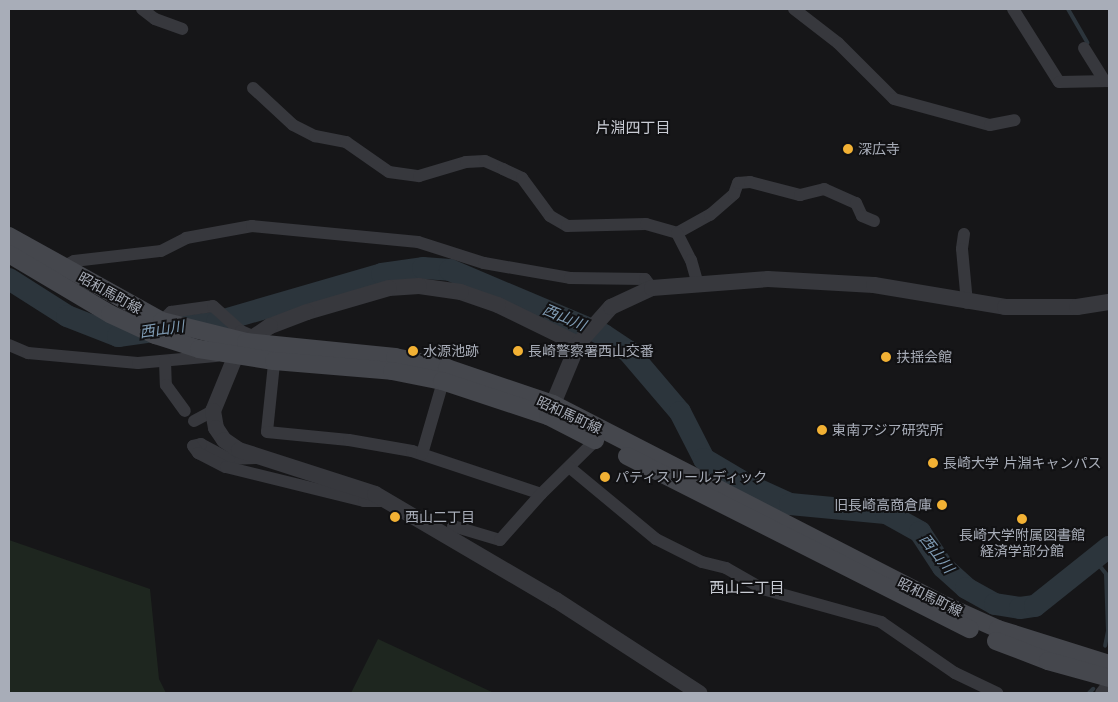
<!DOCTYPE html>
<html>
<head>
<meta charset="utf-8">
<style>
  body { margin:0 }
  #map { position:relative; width:1118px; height:702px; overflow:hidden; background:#161618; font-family:"DejaVu Sans","Noto Sans JP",sans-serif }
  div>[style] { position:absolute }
  .green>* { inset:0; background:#1e261f }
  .stream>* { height:4px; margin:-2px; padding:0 2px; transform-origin:2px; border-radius:2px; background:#2c353c }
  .river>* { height:22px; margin:-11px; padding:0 11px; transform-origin:11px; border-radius:11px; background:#2c353c }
  .minor>* { height:12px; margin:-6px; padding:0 6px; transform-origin:6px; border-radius:6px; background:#37383d }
  .tertiary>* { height:16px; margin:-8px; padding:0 8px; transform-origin:8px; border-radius:8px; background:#37383d }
  .secondary>* { height:18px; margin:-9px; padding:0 9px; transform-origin:9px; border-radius:9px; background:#45474d }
  .dots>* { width:14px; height:14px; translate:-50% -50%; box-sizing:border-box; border:2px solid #111113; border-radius:50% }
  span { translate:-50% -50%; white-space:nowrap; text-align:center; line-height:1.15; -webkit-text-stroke:4px #111113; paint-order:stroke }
  .poi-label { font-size:14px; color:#a8adb8 }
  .left { translate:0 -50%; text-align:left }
  .right { translate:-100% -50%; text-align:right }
  .street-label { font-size:14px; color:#a8adb8 }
  .neighbourhood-label { font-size:15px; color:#c9ccd4 }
  .water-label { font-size:15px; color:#7f9bb3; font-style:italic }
  .frame { position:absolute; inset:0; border:10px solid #a8adb8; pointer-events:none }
</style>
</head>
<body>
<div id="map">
  <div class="green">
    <i style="clip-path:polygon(9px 540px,150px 589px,159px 679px,166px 693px,9px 693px)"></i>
    <i style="clip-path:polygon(378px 639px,494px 693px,351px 693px)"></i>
  </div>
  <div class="stream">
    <i style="left:1068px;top:9px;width:39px;rotate:60deg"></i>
    <i style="left:1094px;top:559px;width:19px;rotate:51deg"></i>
    <i style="left:1106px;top:574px;width:57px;rotate:88deg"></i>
    <i style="left:1108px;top:631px;width:15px;rotate:101deg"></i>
    <i style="left:1089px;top:693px;width:6px;rotate:-45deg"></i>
  </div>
  <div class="river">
    <i style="left:9px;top:279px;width:69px;rotate:32.5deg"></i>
    <i style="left:67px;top:316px;width:55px;rotate:21.4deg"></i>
    <i style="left:118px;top:336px;width:100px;rotate:-8deg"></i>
    <i style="left:217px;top:322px;width:172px;rotate:-16.2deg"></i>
    <i style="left:382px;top:274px;width:41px;rotate:-8.3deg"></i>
    <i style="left:423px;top:268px;width:27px;rotate:4deg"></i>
    <i style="left:450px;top:270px;width:167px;rotate:22.9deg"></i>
    <i style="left:604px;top:335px;width:29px;rotate:34deg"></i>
    <i style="left:628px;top:351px;width:80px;rotate:49.6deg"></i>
    <i style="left:680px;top:412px;width:53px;rotate:62.9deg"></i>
    <i style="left:704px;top:459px;width:51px;rotate:30.6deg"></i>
    <i style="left:748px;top:485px;width:46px;rotate:24.3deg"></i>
    <i style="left:790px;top:504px;width:96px;rotate:5.4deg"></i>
    <i style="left:886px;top:513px;width:39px;rotate:29deg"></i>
    <i style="left:920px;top:532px;width:42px;rotate:56.7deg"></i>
    <i style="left:943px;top:567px;width:31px;rotate:42deg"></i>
    <i style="left:966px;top:588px;width:33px;rotate:29deg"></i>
    <i style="left:995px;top:604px;width:25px;rotate:9deg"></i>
    <i style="left:1020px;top:608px;width:15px;rotate:-8deg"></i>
    <i style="left:1035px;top:606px;width:95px;rotate:-38.6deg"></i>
  </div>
  <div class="minor">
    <i style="left:142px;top:9px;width:16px;rotate:38deg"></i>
    <i style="left:155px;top:19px;width:29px;rotate:20deg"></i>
    <i style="left:794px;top:9px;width:56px;rotate:37.7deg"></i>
    <i style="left:838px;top:43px;width:79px;rotate:45deg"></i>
    <i style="left:894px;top:99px;width:99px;rotate:15.2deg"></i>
    <i style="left:990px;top:125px;width:25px;rotate:-11deg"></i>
    <i style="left:1013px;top:9px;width:86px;rotate:57.8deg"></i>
    <i style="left:1059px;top:82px;width:50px;rotate:-1.1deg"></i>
    <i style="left:1084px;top:48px;width:38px;rotate:58deg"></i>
    <i style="left:253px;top:88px;width:54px;rotate:42.8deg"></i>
    <i style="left:293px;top:125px;width:25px;rotate:27deg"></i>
    <i style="left:315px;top:136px;width:32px;rotate:11deg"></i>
    <i style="left:346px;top:142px;width:52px;rotate:34.9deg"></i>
    <i style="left:389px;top:172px;width:30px;rotate:8deg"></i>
    <i style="left:419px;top:176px;width:49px;rotate:-16.6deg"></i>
    <i style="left:466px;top:162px;width:19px;rotate:-3deg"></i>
    <i style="left:485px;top:161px;width:20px;rotate:24deg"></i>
    <i style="left:503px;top:169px;width:21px;rotate:25deg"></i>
    <i style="left:522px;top:178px;width:47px;rotate:53.6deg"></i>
    <i style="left:550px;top:216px;width:20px;rotate:30deg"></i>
    <i style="left:567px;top:226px;width:79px;rotate:-1.5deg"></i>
    <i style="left:646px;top:224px;width:32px;rotate:16deg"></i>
    <i style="left:677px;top:233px;width:38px;rotate:-29deg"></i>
    <i style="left:710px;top:215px;width:32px;rotate:-41deg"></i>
    <i style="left:734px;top:194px;width:12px;rotate:-70deg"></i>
    <i style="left:738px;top:183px;width:12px;rotate:-5deg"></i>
    <i style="left:750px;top:182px;width:52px;rotate:14.6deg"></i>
    <i style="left:800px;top:195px;width:25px;rotate:-14deg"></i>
    <i style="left:824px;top:189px;width:35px;rotate:24deg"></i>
    <i style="left:856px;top:203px;width:14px;rotate:65deg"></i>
    <i style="left:862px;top:216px;width:13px;rotate:23deg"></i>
    <i style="left:677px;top:233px;width:30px;rotate:63deg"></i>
    <i style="left:691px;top:260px;width:25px;rotate:74deg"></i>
    <i style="left:964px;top:234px;width:15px;rotate:98deg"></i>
    <i style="left:962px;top:249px;width:54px;rotate:84.7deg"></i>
    <i style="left:59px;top:269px;width:17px;rotate:-28deg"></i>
    <i style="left:74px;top:261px;width:88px;rotate:-6.6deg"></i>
    <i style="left:161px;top:251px;width:28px;rotate:-27deg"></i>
    <i style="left:186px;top:238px;width:67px;rotate:-10.3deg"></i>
    <i style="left:252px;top:226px;width:167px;rotate:5.5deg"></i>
    <i style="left:418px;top:242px;width:69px;rotate:17.7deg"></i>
    <i style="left:484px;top:263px;width:87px;rotate:9.9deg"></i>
    <i style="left:570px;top:278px;width:75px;rotate:0.8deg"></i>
    <i style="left:645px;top:279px;width:11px;rotate:52deg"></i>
    <i style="left:162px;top:321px;width:13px;rotate:-45deg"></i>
    <i style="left:171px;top:312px;width:42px;rotate:-8.1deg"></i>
    <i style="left:213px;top:306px;width:38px;rotate:42deg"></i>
    <i style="left:241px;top:331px;width:20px;rotate:24deg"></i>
    <i style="left:9px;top:345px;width:21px;rotate:23deg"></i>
    <i style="left:28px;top:353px;width:110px;rotate:5.2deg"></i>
    <i style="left:138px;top:363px;width:78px;rotate:-5.1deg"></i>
    <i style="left:275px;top:354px;width:78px;rotate:95.9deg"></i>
    <i style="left:267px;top:432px;width:82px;rotate:5.6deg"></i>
    <i style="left:349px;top:440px;width:64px;rotate:9.9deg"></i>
    <i style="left:412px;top:451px;width:136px;rotate:18.4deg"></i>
    <i style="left:541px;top:494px;width:84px;rotate:-44.5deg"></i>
    <i style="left:165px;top:361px;width:24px;rotate:88deg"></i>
    <i style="left:166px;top:385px;width:32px;rotate:54deg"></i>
    <i style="left:194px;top:421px;width:21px;rotate:-28deg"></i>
    <i style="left:422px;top:454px;width:82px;rotate:-73.8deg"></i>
    <i style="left:256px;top:458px;width:27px;rotate:178deg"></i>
    <i style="left:229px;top:459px;width:32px;rotate:-152deg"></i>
    <i style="left:201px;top:444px;width:8px;rotate:166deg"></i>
    <i style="left:193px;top:446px;width:9px;rotate:54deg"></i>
    <i style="left:198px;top:453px;width:31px;rotate:27deg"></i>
    <i style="left:226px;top:467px;width:142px;rotate:13.8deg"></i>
    <i style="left:364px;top:501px;width:24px"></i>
    <i style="left:569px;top:467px;width:113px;rotate:39.6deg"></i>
    <i style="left:656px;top:539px;width:51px;rotate:26.6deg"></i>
    <i style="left:702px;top:562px;width:25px;rotate:14deg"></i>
    <i style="left:726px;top:568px;width:43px;rotate:29.6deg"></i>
    <i style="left:763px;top:589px;width:123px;rotate:15.6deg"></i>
    <i style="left:881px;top:622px;width:90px;rotate:34.6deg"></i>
    <i style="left:955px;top:673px;width:47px;rotate:25.5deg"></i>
    <i style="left:453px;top:526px;width:49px;rotate:16.6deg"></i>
    <i style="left:500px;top:540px;width:62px;rotate:-48.3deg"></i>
    <i style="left:1101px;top:693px;width:13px;rotate:-51deg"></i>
  </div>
  <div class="tertiary">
    <i style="left:578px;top:344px;width:89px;rotate:-154deg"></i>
    <i style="left:498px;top:305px;width:39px;rotate:-161deg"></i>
    <i style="left:461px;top:292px;width:42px;rotate:-171.9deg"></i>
    <i style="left:419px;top:286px;width:30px;rotate:176deg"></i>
    <i style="left:389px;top:288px;width:85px;rotate:163.7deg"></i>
    <i style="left:307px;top:312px;width:40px;rotate:159deg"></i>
    <i style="left:270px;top:326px;width:29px;rotate:146deg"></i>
    <i style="left:246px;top:342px;width:16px;rotate:128deg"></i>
    <i style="left:236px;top:355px;width:61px;rotate:112.3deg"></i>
    <i style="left:213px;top:411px;width:17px;rotate:80deg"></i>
    <i style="left:216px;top:428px;width:14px;rotate:56deg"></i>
    <i style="left:224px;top:440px;width:18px;rotate:34deg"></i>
    <i style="left:239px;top:450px;width:143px;rotate:17.9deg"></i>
    <i style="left:375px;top:494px;width:210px;rotate:30.4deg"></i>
    <i style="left:556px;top:600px;width:171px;rotate:33deg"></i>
    <i style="left:548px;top:416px;width:78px;rotate:-67.4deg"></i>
    <i style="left:578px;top:344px;width:50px;rotate:-48.3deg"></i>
    <i style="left:611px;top:307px;width:45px;rotate:-24.9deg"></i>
    <i style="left:652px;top:288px;width:116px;rotate:-4.4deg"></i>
    <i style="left:768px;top:279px;width:106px;rotate:3.2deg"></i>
    <i style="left:874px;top:285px;width:133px;rotate:9.5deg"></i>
    <i style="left:1005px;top:307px;width:72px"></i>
    <i style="left:1077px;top:307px;width:32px;rotate:-9deg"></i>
  </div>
  <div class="secondary">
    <i style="left:9px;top:236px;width:175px;rotate:29.1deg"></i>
    <i style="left:162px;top:321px;width:87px;rotate:14deg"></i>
    <i style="left:246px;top:342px;width:150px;rotate:5.7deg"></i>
    <i style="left:395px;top:357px;width:53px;rotate:11.9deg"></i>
    <i style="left:447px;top:368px;width:112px;rotate:18.8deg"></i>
    <i style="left:553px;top:404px;width:435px;rotate:27.2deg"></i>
    <i style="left:940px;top:603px;width:64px;rotate:24.1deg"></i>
    <i style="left:998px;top:629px;width:116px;rotate:17.5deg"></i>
    <i style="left:9px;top:254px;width:117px;rotate:30.7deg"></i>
    <i style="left:110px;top:314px;width:50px;rotate:25deg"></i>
    <i style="left:155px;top:335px;width:46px;rotate:17.7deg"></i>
    <i style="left:199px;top:349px;width:76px;rotate:9.1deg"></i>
    <i style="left:274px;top:361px;width:118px;rotate:4.8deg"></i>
    <i style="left:392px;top:371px;width:51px;rotate:11.3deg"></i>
    <i style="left:442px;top:381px;width:112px;rotate:18.3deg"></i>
    <i style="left:548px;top:416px;width:53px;rotate:27.1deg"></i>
    <i style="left:627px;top:456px;width:384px;rotate:26.8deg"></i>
    <i style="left:996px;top:641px;width:56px;rotate:21deg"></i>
    <i style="left:1048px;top:661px;width:63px;rotate:15.6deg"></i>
  </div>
  <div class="dots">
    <i style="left:848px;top:149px;background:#f2b134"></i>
    <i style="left:413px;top:351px;background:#f2b134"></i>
    <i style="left:518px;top:351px;background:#f2b134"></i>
    <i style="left:886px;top:357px;background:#f2b134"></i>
    <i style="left:822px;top:430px;background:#f2b134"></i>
    <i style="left:933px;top:463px;background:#f2b134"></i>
    <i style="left:605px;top:477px;background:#f2b134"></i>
    <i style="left:942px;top:505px;background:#f2b134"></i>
    <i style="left:395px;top:517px;background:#f2b134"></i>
    <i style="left:1022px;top:519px;background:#f2b134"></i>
  </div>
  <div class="poi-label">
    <span class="left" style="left:858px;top:149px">深広寺</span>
    <span class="left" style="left:423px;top:351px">水源池跡</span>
    <span class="left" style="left:528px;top:351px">長崎警察署西山交番</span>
    <span class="left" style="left:896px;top:357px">扶揺会館</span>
    <span class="left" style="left:832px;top:430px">東南アジア研究所</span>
    <span class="left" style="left:943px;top:463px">長崎大学 片淵キャンパス</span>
    <span class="left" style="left:615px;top:477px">パティスリールディック</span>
    <span class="right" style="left:932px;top:505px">旧長崎高商倉庫</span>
    <span class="left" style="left:405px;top:517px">西山二丁目</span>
    <span style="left:1022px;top:543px">長崎大学附属図書館<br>経済学部分館</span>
  </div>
  <div class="street-label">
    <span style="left:110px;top:293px;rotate:29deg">昭和馬町線</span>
    <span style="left:569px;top:415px;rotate:25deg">昭和馬町線</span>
    <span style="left:930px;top:597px;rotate:26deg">昭和馬町線</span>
  </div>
  <div class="neighbourhood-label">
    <span style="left:633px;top:129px">片淵四丁目</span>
    <span style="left:747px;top:589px">西山二丁目</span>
  </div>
  <div class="water-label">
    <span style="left:564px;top:318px;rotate:23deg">西山川</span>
    <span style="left:162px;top:330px;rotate:-8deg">西山川</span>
    <span style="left:936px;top:554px;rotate:52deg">西山川</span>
  </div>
  <div class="frame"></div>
</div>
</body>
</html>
